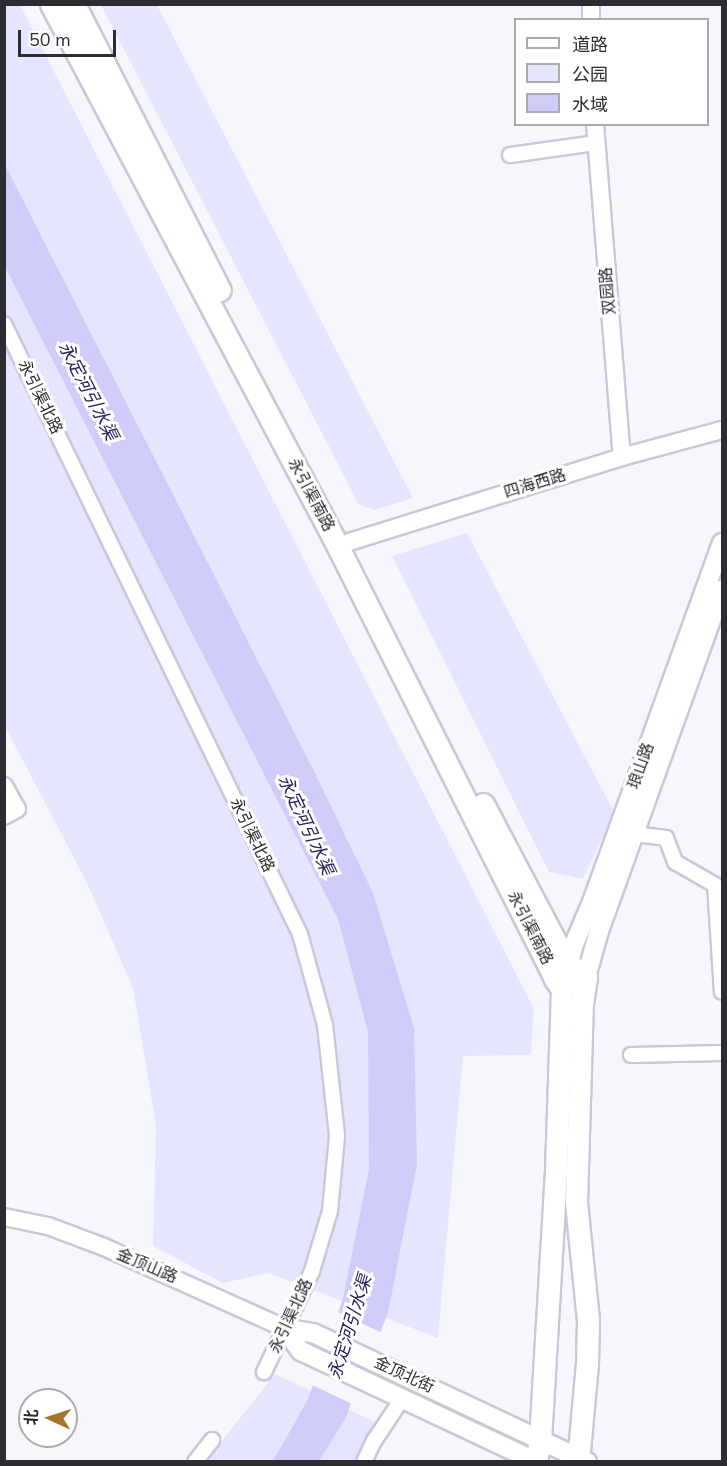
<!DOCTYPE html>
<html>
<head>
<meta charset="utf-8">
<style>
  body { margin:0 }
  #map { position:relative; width:727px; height:1466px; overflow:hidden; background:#f6f6fd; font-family:"Nunito Sans","Noto Sans SC",sans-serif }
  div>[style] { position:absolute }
  .green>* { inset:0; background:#e6e5ff }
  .water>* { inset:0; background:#cfccfa }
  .pier>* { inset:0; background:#f6f6fd }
  .roads { filter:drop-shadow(2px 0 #c9c8d9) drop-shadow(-2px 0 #c9c8d9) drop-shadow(0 2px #c9c8d9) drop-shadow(0 -2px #c9c8d9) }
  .minor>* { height:14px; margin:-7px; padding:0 7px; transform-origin:7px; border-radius:7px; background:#fff }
  .tertiary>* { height:16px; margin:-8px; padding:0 8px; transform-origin:8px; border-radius:8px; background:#fff }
  .secondary>* { height:18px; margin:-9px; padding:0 9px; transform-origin:9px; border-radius:9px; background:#fff }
  .primary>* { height:21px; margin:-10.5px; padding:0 10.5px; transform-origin:10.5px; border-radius:10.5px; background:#fff }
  span { translate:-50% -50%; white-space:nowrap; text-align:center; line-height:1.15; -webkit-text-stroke:6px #fff; paint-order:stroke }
  .street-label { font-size:16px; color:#2c2c32 }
  .water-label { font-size:18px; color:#2c2258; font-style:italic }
  .frame { position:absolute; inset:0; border:6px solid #2c2c32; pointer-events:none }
  .legend { position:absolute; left:514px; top:18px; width:195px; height:108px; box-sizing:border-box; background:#fff; border:2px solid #ababad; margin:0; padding:8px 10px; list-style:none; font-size:18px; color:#2c2c32 }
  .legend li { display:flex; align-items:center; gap:12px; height:30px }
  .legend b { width:30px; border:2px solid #ababad }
  .north { position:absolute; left:18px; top:1388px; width:60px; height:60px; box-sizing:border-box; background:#fff; border:2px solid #ababad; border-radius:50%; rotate:273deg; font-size:16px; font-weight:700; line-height:24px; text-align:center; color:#2c2c32 }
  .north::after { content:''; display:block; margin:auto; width:21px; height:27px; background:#a37628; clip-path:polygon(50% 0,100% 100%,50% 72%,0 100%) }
  .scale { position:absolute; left:18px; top:30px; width:98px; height:27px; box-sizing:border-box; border:3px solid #2c2c32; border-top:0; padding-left:8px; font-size:18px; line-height:21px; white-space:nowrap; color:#2c2c32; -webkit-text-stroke:4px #fff; paint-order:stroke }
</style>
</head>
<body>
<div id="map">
  <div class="green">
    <i style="clip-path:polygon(4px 5px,20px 5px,534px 1009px,531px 1055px,463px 1056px,438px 1338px,269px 1273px,223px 1283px,153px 1246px,156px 1126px,133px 988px,87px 883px,5px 726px)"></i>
    <i style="clip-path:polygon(101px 5px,157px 5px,413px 498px,375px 510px,359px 505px)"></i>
    <i style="clip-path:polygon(467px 533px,614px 812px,583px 879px,549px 872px,392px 556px)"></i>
    <i style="clip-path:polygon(275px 1374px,379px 1424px,360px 1461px,205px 1462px)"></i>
  </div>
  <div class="water">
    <i style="clip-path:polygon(4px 163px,315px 773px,373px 893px,414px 1028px,417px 1164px,388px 1313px,345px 1419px,319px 1461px,273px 1461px,308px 1399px,343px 1298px,369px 1169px,368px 1032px,338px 919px,5px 267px)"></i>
  </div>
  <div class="pier">
    <i style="clip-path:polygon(336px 1311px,384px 1334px,354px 1405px,310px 1384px)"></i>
  </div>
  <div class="roads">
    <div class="minor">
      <i style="left:510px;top:155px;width:86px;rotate:-8deg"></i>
      <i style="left:4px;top:324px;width:678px;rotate:64.12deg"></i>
      <i style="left:300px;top:934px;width:94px;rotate:74.6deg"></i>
      <i style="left:325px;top:1025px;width:112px;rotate:83.8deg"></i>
      <i style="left:337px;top:1136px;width:75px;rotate:95.3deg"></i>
      <i style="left:330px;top:1211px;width:63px;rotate:106.7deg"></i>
      <i style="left:312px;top:1271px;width:112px;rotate:115.4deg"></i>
      <i style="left:634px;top:834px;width:32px;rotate:7deg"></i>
      <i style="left:666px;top:838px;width:26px;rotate:69deg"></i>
      <i style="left:675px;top:862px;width:46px;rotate:29.9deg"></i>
      <i style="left:715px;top:885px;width:107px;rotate:86.3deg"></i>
      <i style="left:631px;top:1055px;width:91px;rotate:-1.3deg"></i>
      <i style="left:195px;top:1462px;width:28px;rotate:-52deg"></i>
      <i style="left:364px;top:1462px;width:23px;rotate:-65deg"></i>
      <i style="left:374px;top:1441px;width:50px;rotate:-56.3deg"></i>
    </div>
    <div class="tertiary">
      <i style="left:591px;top:4px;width:16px;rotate:90deg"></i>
      <i style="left:595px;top:124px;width:334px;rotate:85.4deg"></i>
      <i style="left:349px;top:542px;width:286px;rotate:-17.3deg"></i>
      <i style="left:622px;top:457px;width:104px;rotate:-15.1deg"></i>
      <i style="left:4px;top:786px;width:26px;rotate:61deg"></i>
      <i style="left:17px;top:809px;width:15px;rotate:152deg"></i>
      <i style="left:4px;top:1217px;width:45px;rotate:11.6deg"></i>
      <i style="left:48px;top:1226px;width:60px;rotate:20.6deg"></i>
      <i style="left:104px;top:1247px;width:197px;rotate:24.2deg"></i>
    </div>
    <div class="secondary">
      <i style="left:566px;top:972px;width:29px;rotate:-74deg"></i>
      <i style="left:574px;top:944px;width:46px;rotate:-66.8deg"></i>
      <i style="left:592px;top:902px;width:382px;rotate:-70.1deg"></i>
      <i style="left:586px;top:977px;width:48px;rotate:-74.2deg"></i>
      <i style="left:599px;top:931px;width:363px;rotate:-70.2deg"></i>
      <i style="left:284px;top:1328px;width:29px;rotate:10deg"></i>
      <i style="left:313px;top:1333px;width:303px;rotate:25.2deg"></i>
      <i style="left:284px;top:1328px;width:29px;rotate:54deg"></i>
      <i style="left:301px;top:1351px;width:261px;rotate:25.2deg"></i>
    </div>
    <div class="primary">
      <i style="left:51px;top:4px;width:603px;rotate:62.12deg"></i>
      <i style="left:333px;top:537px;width:495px;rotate:63.3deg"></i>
      <i style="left:555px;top:979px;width:12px;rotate:55deg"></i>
      <i style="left:562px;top:989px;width:27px;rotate:-27deg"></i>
      <i style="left:74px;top:4px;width:321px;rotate:63deg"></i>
      <i style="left:483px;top:804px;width:170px;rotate:62.2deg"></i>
      <i style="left:562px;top:954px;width:11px;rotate:56deg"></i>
      <i style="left:568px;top:963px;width:23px;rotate:38deg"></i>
      <i style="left:536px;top:1461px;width:21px;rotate:-79deg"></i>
      <i style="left:540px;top:1440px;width:270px;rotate:-86.6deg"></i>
      <i style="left:556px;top:1170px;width:181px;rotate:-88.1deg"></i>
      <i style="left:578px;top:1462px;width:98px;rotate:-84.8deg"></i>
      <i style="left:587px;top:1364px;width:44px;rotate:-88.7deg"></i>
      <i style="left:588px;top:1320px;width:119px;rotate:-95.8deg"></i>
      <i style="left:576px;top:1202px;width:199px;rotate:-88.3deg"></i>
      <i style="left:582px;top:1003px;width:26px;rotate:-81deg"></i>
    </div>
  </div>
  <div class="street-label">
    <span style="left:608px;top:291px;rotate:-95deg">双园路</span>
    <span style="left:40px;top:397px;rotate:64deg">永引渠北路</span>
    <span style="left:535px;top:484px;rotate:-17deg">四海西路</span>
    <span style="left:311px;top:495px;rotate:62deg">永引渠南路</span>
    <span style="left:641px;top:766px;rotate:-70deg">琅山路</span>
    <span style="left:252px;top:835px;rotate:64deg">永引渠北路</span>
    <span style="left:530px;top:928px;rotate:63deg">永引渠南路</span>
    <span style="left:147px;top:1266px;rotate:23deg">金顶山路</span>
    <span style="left:291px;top:1316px;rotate:-65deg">永引渠北路</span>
    <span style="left:404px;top:1375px;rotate:25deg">金顶北街</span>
  </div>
  <div class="water-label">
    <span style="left:88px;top:391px;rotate:63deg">永定河引水渠</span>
    <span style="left:306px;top:825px;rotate:65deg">永定河引水渠</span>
    <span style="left:350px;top:1327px;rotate:-73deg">永定河引水渠</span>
  </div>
  <div class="frame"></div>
  <ul class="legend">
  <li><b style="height:8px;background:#fff"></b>道路</li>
  <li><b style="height:16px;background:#e6e5ff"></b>公园</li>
  <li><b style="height:16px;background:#cfccfa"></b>水域</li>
  </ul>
  <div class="north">北</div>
  <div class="scale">50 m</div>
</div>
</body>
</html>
